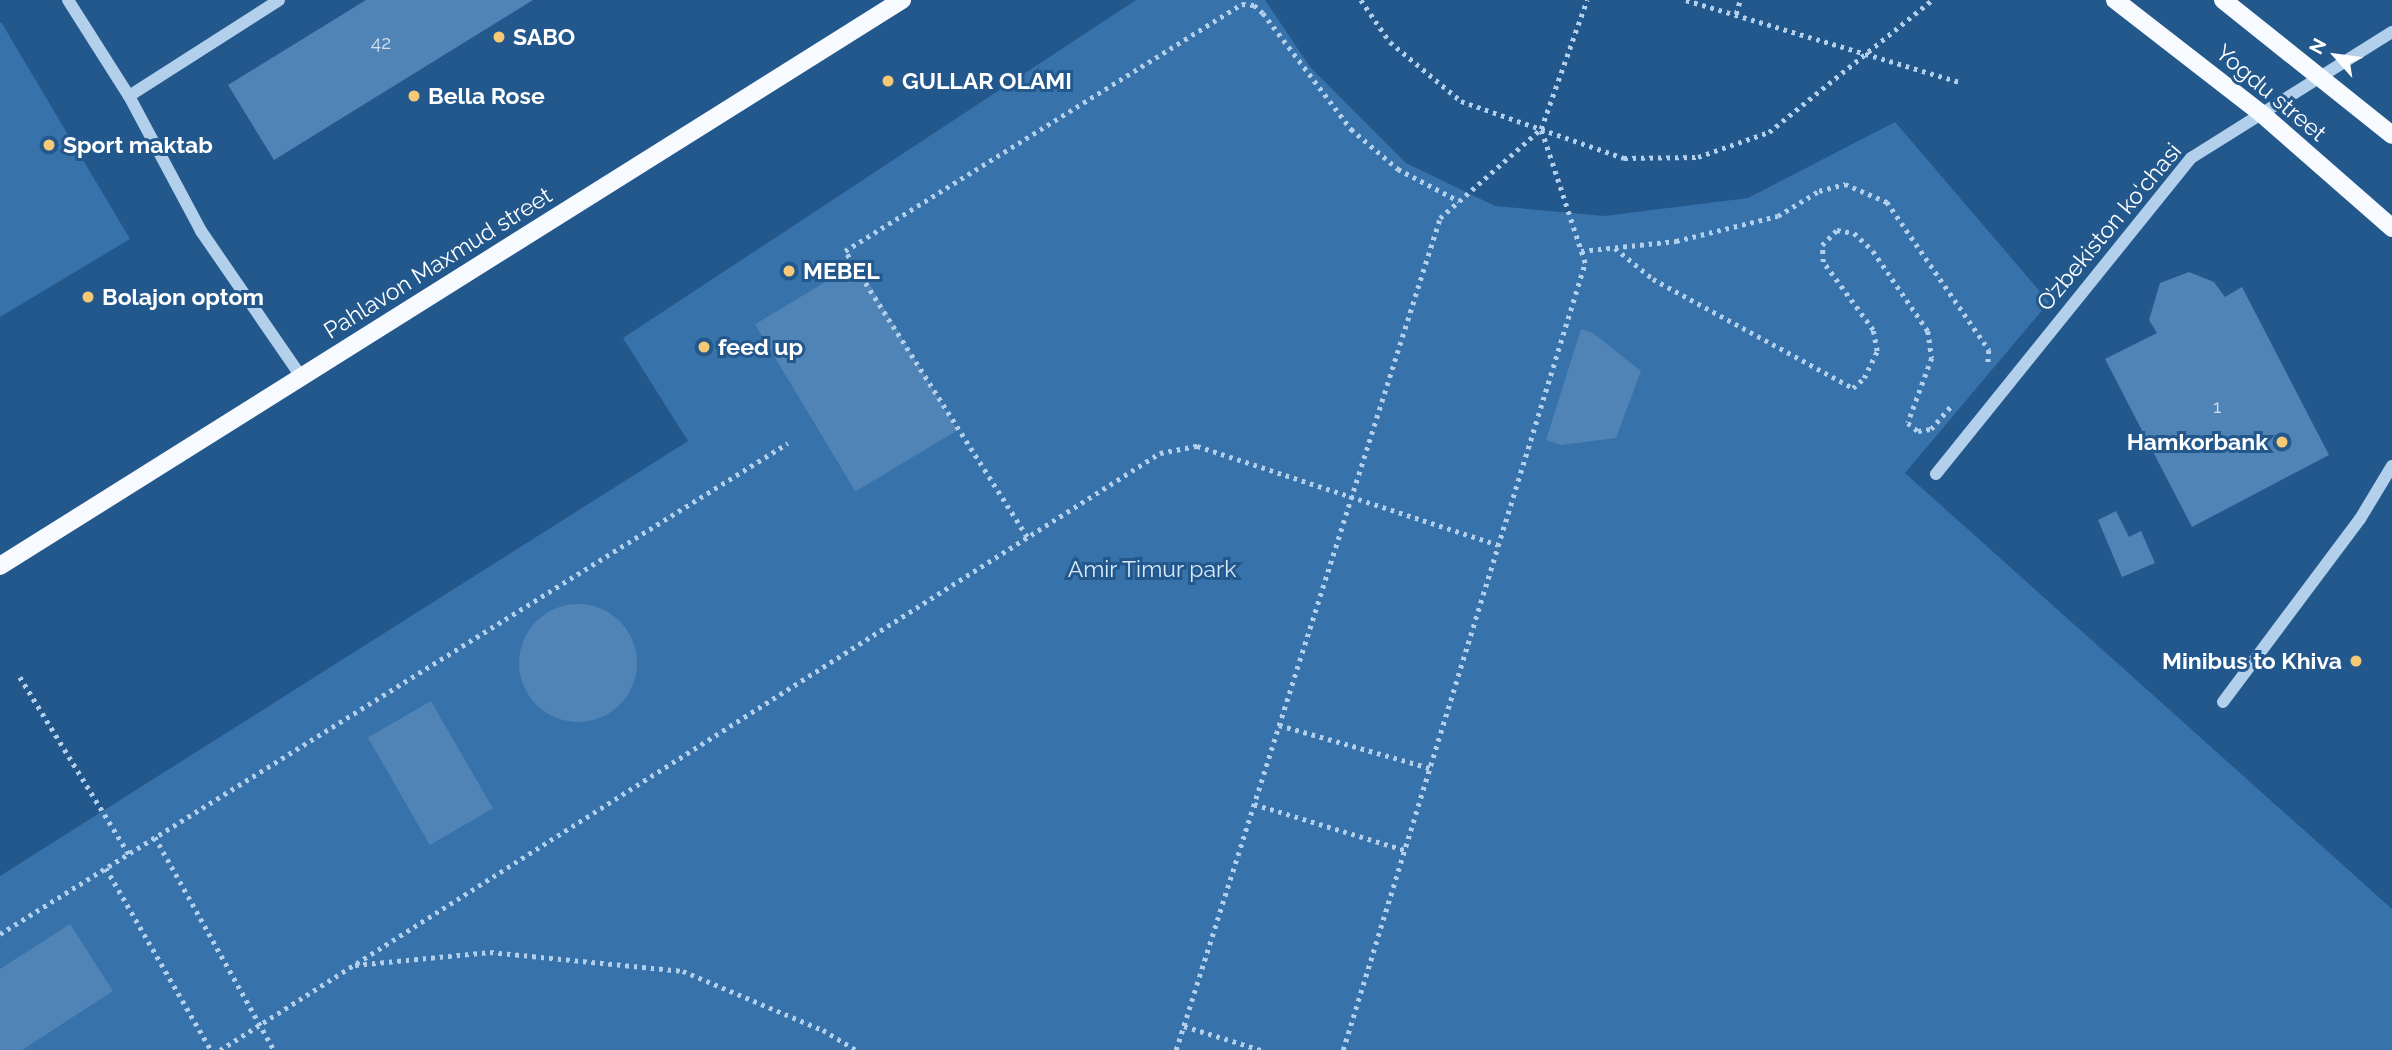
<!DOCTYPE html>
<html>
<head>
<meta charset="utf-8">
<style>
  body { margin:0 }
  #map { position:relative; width:2392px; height:1050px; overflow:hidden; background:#23588d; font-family:Raleway,sans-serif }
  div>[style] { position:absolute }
  .green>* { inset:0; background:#3772aa }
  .building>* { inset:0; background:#5083b6; transform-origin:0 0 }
  .round { border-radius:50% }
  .path>* { height:4.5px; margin-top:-2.25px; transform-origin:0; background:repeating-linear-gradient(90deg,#b2cfeb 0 3.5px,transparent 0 8.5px) }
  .minor>* { height:12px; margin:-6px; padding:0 6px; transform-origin:6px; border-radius:6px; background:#b2cfeb }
  .major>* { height:18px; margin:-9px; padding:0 9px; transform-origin:9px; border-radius:9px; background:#f7faff }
  .dots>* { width:19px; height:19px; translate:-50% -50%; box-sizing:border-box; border:4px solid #23588d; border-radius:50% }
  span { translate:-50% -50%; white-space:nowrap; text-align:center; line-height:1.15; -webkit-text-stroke:6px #23588d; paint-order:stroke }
  .number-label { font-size:19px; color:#d3e0ed }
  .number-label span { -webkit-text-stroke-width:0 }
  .poi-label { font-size:23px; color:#fff; font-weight:700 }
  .left { translate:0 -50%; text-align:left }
  .right { translate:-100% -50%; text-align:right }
  .street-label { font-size:23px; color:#fff }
  .park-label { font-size:23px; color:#d7e8f8 }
  .north { position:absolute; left:2301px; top:21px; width:70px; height:70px; -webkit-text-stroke:5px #23588d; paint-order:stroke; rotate:298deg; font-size:19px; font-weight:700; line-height:28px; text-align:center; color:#fff }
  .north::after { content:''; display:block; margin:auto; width:24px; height:32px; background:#fff; clip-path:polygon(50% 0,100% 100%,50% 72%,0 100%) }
</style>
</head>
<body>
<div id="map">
  <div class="green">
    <i style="clip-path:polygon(1136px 0,1265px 0,1310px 67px,1406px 163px,1495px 206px,1604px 216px,1748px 198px,1895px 122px,2049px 302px,1905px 473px,2392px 909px,2392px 1050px,0 1050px,0 876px,688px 441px,623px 338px)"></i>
    <i style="clip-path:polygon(1px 22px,130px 239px,0 317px,0 23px)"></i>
  </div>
  <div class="building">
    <i style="clip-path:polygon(366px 0,533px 0,274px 160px,228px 85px)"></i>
    <i style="left:857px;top:263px;width:195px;height:119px;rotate:59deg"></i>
    <i style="clip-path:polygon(2189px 272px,2214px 282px,2225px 297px,2242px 287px,2329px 455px,2192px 527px,2105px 359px,2157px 333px,2149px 320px,2160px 283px)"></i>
    <i style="clip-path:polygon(1581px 329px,1593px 333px,1641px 371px,1616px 438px,1561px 445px,1546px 440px)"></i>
    <i style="clip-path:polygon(2116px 511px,2129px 537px,2141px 531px,2155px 563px,2122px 577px,2098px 520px)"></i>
    <i class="round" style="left:519px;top:604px;width:118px;height:118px"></i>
    <i style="left:431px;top:701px;width:124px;height:73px;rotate:60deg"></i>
    <i style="clip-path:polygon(70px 924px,113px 991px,22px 1050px,0 1050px,0 969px)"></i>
  </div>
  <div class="path">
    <i style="left:1361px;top:0;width:51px;rotate:55.4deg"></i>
    <i style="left:1390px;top:42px;width:92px;rotate:39.7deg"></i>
    <i style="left:1461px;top:101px;width:173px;rotate:19.3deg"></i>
    <i style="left:1624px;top:158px;width:74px;rotate:-0.8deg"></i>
    <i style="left:1698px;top:157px;width:75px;rotate:-19.4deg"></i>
    <i style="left:1769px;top:132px;width:210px;rotate:-39deg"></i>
    <i style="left:1686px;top:0;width:286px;rotate:16.7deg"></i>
    <i style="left:1736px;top:14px;width:15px;rotate:-74deg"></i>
    <i style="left:1615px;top:248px;width:49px;rotate:39.2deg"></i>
    <i style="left:1653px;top:279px;width:228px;rotate:28.6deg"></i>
    <i style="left:1853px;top:388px;width:15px;rotate:-42deg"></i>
    <i style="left:1864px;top:378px;width:30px;rotate:-64deg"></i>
    <i style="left:1877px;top:351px;width:21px;rotate:-101deg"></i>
    <i style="left:1873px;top:330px;width:84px;rotate:-126.3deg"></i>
    <i style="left:1823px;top:262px;width:17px;rotate:-93deg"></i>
    <i style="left:1822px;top:245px;width:21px;rotate:-45deg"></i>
    <i style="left:1837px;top:230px;width:17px;rotate:10deg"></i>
    <i style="left:1854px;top:233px;width:26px;rotate:43deg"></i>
    <i style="left:1873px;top:251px;width:97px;rotate:55.5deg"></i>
    <i style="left:1928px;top:331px;width:27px;rotate:82deg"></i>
    <i style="left:1932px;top:358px;width:69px;rotate:110.3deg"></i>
    <i style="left:1908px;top:423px;width:13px;rotate:39deg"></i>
    <i style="left:1918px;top:431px;width:13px;rotate:-9deg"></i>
    <i style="left:1931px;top:429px;width:33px;rotate:-49deg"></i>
    <i style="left:1581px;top:251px;width:96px;rotate:-6deg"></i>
    <i style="left:1676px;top:241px;width:105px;rotate:-13.8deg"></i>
    <i style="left:1778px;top:216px;width:48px;rotate:-31.4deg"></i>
    <i style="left:1819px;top:191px;width:27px;rotate:-15deg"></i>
    <i style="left:1845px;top:184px;width:46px;rotate:23.2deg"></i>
    <i style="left:1887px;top:202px;width:180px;rotate:55.4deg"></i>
    <i style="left:1989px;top:350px;width:13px;rotate:94deg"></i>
    <i style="left:1027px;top:537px;width:339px;rotate:-122.5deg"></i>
    <i style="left:845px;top:251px;width:468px;rotate:-31.9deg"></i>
    <i style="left:1242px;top:4px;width:12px;rotate:5deg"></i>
    <i style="left:1254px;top:5px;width:12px;rotate:42deg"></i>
    <i style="left:1263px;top:13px;width:146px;rotate:52.8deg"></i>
    <i style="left:1351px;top:129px;width:62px;rotate:40.4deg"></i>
    <i style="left:1398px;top:169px;width:69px;rotate:27.7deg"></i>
    <i style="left:20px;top:677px;width:208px;rotate:58.4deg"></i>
    <i style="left:1279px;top:725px;width:157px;rotate:15.9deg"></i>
    <i style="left:1254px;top:804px;width:157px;rotate:17deg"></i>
    <i style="left:155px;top:837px;width:244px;rotate:60.8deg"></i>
    <i style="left:106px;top:868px;width:210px;rotate:60deg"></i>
    <i style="left:0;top:934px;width:928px;rotate:-31.93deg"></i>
    <i style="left:355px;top:965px;width:136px;rotate:-5.5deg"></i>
    <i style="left:490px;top:952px;width:194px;rotate:5.6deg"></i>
    <i style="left:683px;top:971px;width:152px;rotate:22.9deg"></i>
    <i style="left:823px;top:1030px;width:39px;rotate:31deg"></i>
    <i style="left:1184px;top:1026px;width:81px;rotate:17.3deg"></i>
    <i style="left:220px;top:1050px;width:1114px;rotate:-32.42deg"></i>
    <i style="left:1160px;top:453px;width:38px;rotate:-11deg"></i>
    <i style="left:1197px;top:446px;width:317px;rotate:18.2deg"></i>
    <i style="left:1176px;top:1050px;width:873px;rotate:-72.4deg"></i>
    <i style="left:1440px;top:218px;width:135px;rotate:-41.4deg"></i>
    <i style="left:1541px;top:129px;width:137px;rotate:-70.4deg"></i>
    <i style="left:1343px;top:1050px;width:823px;rotate:-72.91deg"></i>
    <i style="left:1585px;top:263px;width:141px;rotate:-108.2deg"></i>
  </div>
  <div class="minor">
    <i style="left:68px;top:0;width:114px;rotate:57.6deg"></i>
    <i style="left:129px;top:96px;width:153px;rotate:61.9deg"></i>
    <i style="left:201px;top:231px;width:178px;rotate:55.5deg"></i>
    <i style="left:129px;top:96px;width:178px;rotate:-32.6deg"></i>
    <i style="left:1936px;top:474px;width:406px;rotate:-51.1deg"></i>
    <i style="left:2191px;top:158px;width:237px;rotate:-32.1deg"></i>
    <i style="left:2223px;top:702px;width:229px;rotate:-53.2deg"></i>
    <i style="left:2360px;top:519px;width:62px;rotate:-58.9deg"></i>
  </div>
  <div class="major">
    <i style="left:2115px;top:0;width:186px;rotate:37.8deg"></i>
    <i style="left:2262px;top:114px;width:173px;rotate:41.2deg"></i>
    <i style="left:2223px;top:0;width:216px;rotate:38.6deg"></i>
    <i style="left:0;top:566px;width:1065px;rotate:-32.11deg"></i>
  </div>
  <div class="dots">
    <i style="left:499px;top:37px;background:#f7c975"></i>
    <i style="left:888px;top:81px;background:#f7c975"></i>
    <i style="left:414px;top:96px;background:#f7c975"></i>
    <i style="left:49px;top:145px;background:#f7c975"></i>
    <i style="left:789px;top:271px;background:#f7c975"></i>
    <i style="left:88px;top:297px;background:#f7c975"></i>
    <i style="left:704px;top:347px;background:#f7c975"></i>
    <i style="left:2282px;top:442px;background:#f7c975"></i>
    <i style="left:2356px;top:661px;background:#f7c975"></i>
  </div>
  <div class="number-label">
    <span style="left:381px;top:43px">42</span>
    <span style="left:2217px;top:407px">1</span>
  </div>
  <div class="poi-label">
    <span class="left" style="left:513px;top:37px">SABO</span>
    <span class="left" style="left:902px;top:81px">GULLAR OLAMI</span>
    <span class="left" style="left:428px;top:96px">Bella Rose</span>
    <span class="left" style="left:63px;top:145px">Sport maktab</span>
    <span class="left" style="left:803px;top:271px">MEBEL</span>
    <span class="left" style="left:102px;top:297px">Bolajon optom</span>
    <span class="left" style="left:718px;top:347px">feed up</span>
    <span class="right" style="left:2268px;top:442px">Hamkorbank</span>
    <span class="right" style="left:2342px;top:661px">Minibus to Khiva</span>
  </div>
  <div class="street-label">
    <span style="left:2271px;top:93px;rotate:40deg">Yogdu street</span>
    <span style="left:2109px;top:227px;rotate:-50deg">O’zbekiston ko‘chasi</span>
    <span style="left:438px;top:263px;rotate:-32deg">Pahlavon Maxmud street</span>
  </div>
  <div class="park-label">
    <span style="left:1152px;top:569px">Amir Timur park</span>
  </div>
  <div class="north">N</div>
</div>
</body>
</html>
